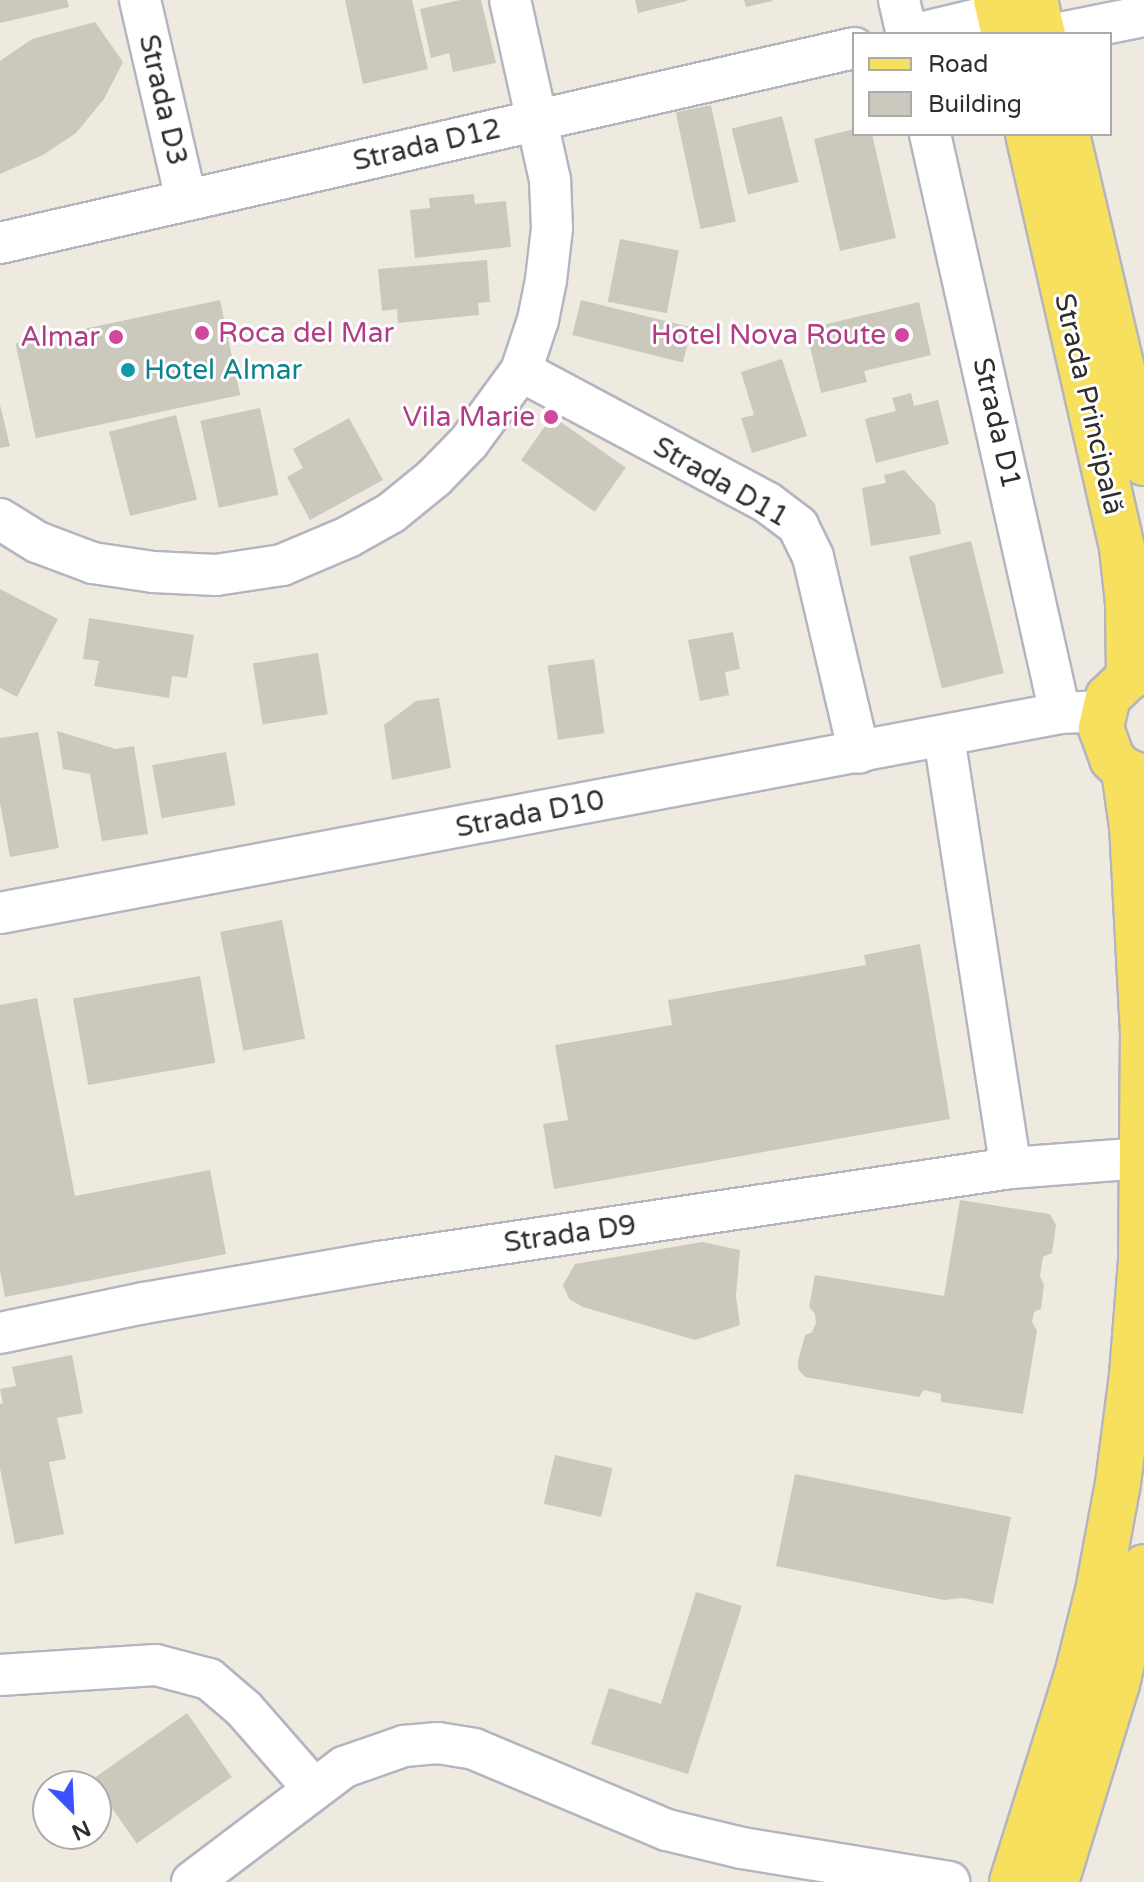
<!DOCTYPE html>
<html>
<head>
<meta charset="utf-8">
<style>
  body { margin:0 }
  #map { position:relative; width:1144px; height:1882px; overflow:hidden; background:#efeae0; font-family:"Varela Round",sans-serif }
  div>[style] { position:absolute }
  .building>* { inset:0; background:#cbc8be; transform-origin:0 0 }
  .roads { filter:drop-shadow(2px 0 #b4b5c1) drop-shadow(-2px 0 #b4b5c1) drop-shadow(0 2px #b4b5c1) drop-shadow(0 -2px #b4b5c1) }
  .minor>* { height:40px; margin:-20px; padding:0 20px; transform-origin:20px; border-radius:20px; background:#fff }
  .major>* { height:44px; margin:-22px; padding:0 22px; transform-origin:22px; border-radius:22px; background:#f7e05e }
  .dots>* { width:22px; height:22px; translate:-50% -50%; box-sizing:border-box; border:4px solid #fff; border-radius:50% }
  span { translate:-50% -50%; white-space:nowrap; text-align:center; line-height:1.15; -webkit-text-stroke:6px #fff; paint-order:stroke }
  .street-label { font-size:28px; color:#2e2e2e }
  .hotel-label { font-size:28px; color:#b23c85 }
  .left { translate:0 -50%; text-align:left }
  .right { translate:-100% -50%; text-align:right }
  .culture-label { font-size:28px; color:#0d838f }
  .legend { position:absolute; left:852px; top:32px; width:260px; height:104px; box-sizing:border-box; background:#fff; border:2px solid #ababab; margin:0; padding:10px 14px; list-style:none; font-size:24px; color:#2e2e2e }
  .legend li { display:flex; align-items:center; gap:16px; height:40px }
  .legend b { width:40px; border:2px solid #ababab }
  .north { position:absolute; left:32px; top:1770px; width:80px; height:80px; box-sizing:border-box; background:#fff; border:2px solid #ababab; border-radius:50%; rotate:156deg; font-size:22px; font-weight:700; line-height:32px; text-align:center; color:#2e2e2e }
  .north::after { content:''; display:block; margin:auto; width:28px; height:36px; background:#3e51ff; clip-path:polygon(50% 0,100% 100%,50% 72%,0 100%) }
</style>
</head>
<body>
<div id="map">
  <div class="building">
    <i style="clip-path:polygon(0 0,67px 0,69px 7px,0 23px)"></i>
    <i style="clip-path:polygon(345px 0,412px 0,428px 69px,363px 84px)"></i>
    <i style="clip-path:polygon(460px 0,481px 0,496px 63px,453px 72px,449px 53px,431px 58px,420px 9px)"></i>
    <i style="clip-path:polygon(635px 0,687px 0,687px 1px,638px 13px)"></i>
    <i style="clip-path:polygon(744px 0,772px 0,772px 1px,746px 7px)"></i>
    <i style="clip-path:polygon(95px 22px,123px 62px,104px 99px,76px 133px,43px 155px,0 174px,0 61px,32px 39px)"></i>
    <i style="left:711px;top:105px;width:119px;height:36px;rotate:78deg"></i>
    <i style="left:782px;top:116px;width:68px;height:52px;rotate:76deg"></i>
    <i style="clip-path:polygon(854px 129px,854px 134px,872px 134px,896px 238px,840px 251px,814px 139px)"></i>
    <i style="clip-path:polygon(474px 194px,475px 204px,506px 201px,511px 247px,415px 258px,410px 210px,430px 208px,429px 198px)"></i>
    <i style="left:620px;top:239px;width:60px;height:64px;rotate:11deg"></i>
    <i style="clip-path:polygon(487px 260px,490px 302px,478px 303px,479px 315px,398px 323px,397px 309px,382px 311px,378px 269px)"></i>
    <i style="left:220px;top:300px;width:97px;height:209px;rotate:78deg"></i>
    <i style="left:581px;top:300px;width:114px;height:36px;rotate:14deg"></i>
    <i style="clip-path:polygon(919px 302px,931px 355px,864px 371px,867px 382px,821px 393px,806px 329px)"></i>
    <i style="clip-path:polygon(782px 359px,807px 436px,752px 453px,741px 418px,754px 415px,741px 372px)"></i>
    <i style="clip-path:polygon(911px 393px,914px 406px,938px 400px,949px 444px,876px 463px,865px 419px,896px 411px,892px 398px)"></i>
    <i style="clip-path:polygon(0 405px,10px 446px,0 448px)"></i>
    <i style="left:260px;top:408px;width:89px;height:61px;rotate:78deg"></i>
    <i style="left:176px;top:415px;width:87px;height:69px;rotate:76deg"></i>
    <i style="left:552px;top:416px;width:90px;height:54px;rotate:35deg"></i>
    <i style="clip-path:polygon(349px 418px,383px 480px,310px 520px,287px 477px,303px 468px,293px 449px)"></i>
    <i style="clip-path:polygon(904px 470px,935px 504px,941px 534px,871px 546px,862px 488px,886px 483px,884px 475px)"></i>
    <i style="left:971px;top:541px;width:136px;height:64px;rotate:76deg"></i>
    <i style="clip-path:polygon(0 589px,58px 619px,17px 697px,0 688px)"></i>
    <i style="clip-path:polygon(89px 618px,194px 635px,187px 678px,172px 676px,169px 698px,94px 686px,99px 661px,83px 659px)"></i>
    <i style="clip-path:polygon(733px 632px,740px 669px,725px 672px,729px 695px,700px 701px,688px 640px)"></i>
    <i style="left:318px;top:653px;width:62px;height:66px;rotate:81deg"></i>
    <i style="left:594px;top:659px;width:75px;height:47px;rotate:82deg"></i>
    <i style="clip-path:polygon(439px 698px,451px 768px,392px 780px,384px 725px,416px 701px)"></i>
    <i style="clip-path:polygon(57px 731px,116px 749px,134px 746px,148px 834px,102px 841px,90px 774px,63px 769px)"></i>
    <i style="clip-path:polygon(38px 732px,59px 848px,10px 857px,0 803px,0 738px)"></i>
    <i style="left:226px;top:752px;width:54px;height:75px;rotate:80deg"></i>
    <i style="left:282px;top:920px;width:121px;height:63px;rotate:79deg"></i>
    <i style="clip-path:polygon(920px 944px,950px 1119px,554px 1189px,543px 1124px,568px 1120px,555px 1045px,672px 1025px,668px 1000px,866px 965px,864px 955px)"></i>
    <i style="left:200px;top:976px;width:88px;height:129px;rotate:80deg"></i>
    <i style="clip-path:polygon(37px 998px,75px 1196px,210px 1170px,226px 1254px,5px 1297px,0 1271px,0 1005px)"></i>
    <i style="clip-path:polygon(960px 1200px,1050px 1214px,1056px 1225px,1052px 1253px,1043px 1257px,1040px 1276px,1044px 1285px,1041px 1309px,1034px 1312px,1032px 1322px,1037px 1331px,1023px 1414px,941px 1402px,941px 1394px,924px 1390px,919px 1397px,805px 1377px,798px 1369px,798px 1361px,805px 1335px,812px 1332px,816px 1323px,815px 1314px,809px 1307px,815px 1275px,944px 1296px)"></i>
    <i style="clip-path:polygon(702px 1242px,740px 1250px,736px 1296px,740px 1325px,695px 1340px,583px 1307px,569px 1299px,563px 1285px,575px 1264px)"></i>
    <i style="clip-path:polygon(72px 1355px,83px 1413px,57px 1418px,66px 1459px,49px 1462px,64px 1534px,15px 1544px,0 1468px,0 1404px,3px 1403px,0 1389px,16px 1386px,12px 1367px)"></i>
    <i style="left:555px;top:1455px;width:59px;height:50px;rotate:13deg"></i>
    <i style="clip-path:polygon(795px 1474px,1011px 1517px,993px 1604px,962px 1598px,944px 1600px,776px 1566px)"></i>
    <i style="clip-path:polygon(696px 1592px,742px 1606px,688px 1774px,591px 1744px,609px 1688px,661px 1704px)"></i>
    <i style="left:187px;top:1713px;width:78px;height:116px;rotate:55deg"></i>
  </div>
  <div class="roads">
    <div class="minor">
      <i style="left:140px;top:0;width:205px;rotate:77deg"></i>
      <i style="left:899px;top:0;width:35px;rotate:77deg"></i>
      <i style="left:916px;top:34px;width:86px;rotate:-13.4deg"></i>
      <i style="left:1055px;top:34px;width:91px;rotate:-11.4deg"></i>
      <i style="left:930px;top:134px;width:593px;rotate:77.35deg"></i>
      <i style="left:0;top:243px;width:876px;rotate:-12.86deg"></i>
      <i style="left:521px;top:371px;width:280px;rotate:28.1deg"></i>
      <i style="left:768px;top:503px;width:38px;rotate:37deg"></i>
      <i style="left:798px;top:526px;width:34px;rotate:64deg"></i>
      <i style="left:813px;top:557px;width:201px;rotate:76.8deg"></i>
      <i style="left:0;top:519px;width:44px;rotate:31.9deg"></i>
      <i style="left:37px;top:542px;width:60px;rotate:20.6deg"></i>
      <i style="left:93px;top:563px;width:61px;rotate:8.5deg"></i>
      <i style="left:153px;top:572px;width:63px;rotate:2.7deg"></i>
      <i style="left:216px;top:575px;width:67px;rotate:-8.6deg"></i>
      <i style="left:282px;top:565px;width:72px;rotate:-23deg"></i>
      <i style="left:348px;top:537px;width:49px;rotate:-29.2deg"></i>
      <i style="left:391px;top:513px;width:55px;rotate:-39.1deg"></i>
      <i style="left:434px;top:478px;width:50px;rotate:-45.8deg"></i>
      <i style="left:469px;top:442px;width:88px;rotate:-53.8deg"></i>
      <i style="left:521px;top:371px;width:54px;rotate:-71.6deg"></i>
      <i style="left:538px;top:320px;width:41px;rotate:-78.7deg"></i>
      <i style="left:546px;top:280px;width:52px;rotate:-83.4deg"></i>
      <i style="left:552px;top:228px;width:48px;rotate:-92.4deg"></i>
      <i style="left:550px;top:180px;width:184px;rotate:-102.5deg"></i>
      <i style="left:944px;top:737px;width:436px;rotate:81.2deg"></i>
      <i style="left:0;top:913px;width:1079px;rotate:-10.68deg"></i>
      <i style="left:1060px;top:713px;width:42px;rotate:-2.7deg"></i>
      <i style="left:0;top:1333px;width:147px;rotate:-11.8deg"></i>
      <i style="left:144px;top:1303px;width:239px;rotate:-9.9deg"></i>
      <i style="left:379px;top:1262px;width:639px;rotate:-8.46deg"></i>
      <i style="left:1011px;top:1168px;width:132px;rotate:-4.3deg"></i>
      <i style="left:0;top:1675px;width:156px;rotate:-3.7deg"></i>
      <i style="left:156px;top:1665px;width:55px;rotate:14.8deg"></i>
      <i style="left:209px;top:1679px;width:46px;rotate:40.6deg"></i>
      <i style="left:244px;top:1709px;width:106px;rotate:48.8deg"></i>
      <i style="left:192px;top:1882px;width:191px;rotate:-37.1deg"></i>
      <i style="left:344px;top:1767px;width:64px;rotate:-19.3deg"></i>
      <i style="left:404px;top:1746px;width:34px;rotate:-5deg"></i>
      <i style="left:438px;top:1743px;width:36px;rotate:9deg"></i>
      <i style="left:474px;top:1749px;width:209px;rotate:22.8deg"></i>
      <i style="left:667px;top:1830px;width:77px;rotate:13.5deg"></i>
      <i style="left:742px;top:1848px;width:210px;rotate:9.3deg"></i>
    </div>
    <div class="major">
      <i style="left:996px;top:0;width:35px;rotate:77deg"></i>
      <i style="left:1035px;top:0;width:35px;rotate:77deg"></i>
      <i style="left:1028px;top:134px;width:425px;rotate:77.2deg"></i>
      <i style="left:1122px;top:548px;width:55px;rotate:83.8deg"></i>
      <i style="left:1128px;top:603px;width:74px;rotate:89.2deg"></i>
      <i style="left:1067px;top:134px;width:338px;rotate:76.8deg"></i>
      <i style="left:1144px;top:671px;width:16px;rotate:158deg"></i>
      <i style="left:1129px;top:677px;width:29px;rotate:136deg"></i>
      <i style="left:1108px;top:697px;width:32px;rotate:103deg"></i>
      <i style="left:1101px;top:728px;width:33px;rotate:70deg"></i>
      <i style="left:1112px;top:759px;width:16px;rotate:43deg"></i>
      <i style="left:1124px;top:770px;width:22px;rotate:22deg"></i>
      <i style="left:1012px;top:1882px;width:217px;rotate:-72.6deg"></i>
      <i style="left:1077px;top:1675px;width:87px;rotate:-76deg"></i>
      <i style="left:1098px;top:1591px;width:110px;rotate:-79.5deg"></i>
      <i style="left:1118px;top:1483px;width:109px;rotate:-82.6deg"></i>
      <i style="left:1132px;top:1375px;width:115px;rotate:-85.5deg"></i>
      <i style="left:1141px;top:1260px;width:226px;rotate:-89.5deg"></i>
      <i style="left:1143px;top:1034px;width:207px;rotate:-93deg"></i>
      <i style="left:1132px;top:827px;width:58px;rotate:-98deg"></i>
      <i style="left:1056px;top:1882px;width:207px;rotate:-72.9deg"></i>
      <i style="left:1117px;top:1684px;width:120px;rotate:-77deg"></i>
    </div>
  </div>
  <div class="dots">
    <i style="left:202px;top:333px;background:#d1479c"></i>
    <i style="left:902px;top:335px;background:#d1479c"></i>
    <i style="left:116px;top:337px;background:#d1479c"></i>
    <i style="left:128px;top:370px;background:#0f9aa8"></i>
    <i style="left:551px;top:417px;background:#d1479c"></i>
  </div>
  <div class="street-label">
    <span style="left:163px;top:100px;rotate:77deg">Strada D3</span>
    <span style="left:427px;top:145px;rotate:-13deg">Strada D12</span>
    <span style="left:1089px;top:404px;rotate:77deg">Strada Principală</span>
    <span style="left:997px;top:423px;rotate:77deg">Strada D1</span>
    <span style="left:721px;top:482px;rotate:30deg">Strada D11</span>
    <span style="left:530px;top:814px;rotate:-11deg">Strada D10</span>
    <span style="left:570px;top:1234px;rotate:-8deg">Strada D9</span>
  </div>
  <div class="hotel-label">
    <span class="left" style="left:218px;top:333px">Roca del Mar</span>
    <span class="right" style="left:886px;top:335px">Hotel Nova Route</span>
    <span class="right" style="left:100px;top:337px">Almar</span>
    <span class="right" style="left:535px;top:417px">Vila Marie</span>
  </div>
  <div class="culture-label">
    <span class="left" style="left:144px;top:370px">Hotel Almar</span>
  </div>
  <ul class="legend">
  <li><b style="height:10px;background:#f7e05e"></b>Road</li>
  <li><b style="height:22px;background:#cbc8be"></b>Building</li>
  </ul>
  <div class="north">N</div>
</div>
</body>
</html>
